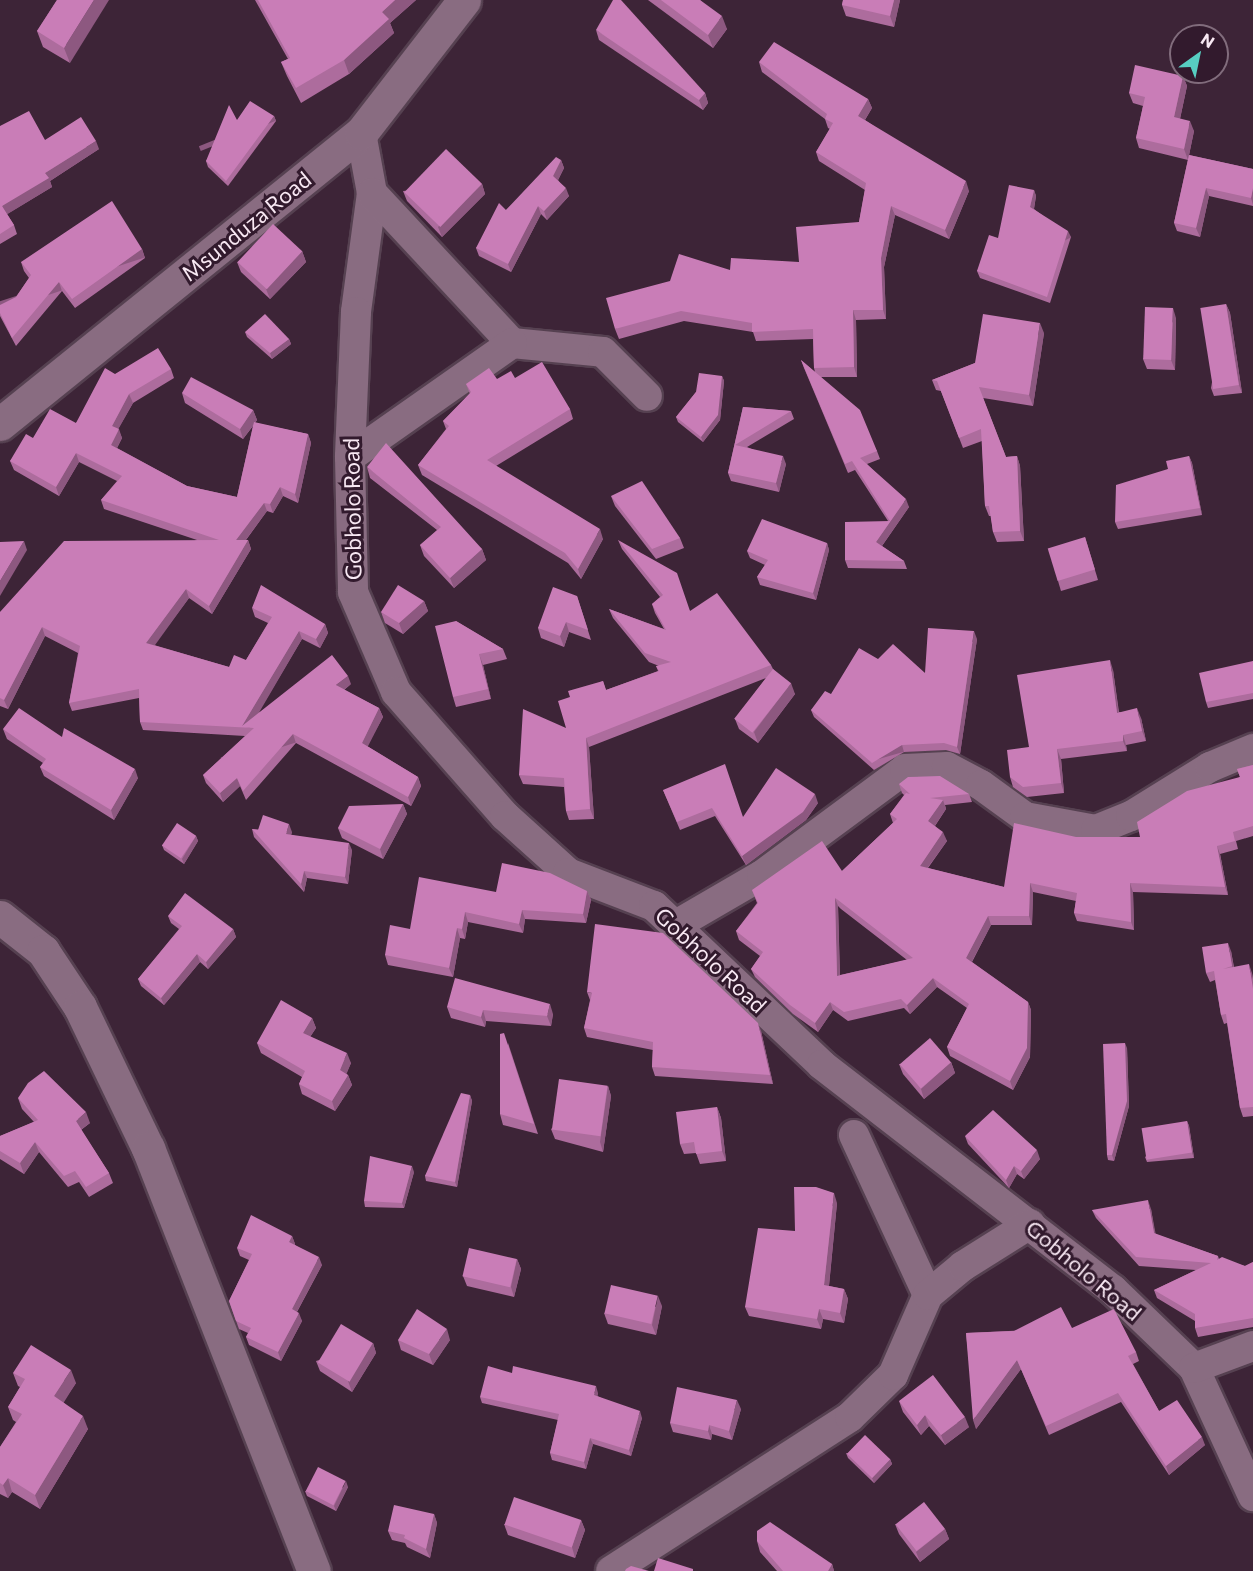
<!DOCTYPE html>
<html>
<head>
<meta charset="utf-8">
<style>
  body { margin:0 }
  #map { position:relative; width:1253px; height:1571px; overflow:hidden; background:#3d2437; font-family:Commissioner,sans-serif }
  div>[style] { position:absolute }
  .roads { filter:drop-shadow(2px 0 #564151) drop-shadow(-2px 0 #564151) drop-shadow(0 2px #564151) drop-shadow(0 -2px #564151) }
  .street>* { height:30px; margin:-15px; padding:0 15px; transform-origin:15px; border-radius:15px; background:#896c81 }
  .secondary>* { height:33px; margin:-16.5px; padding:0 16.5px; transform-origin:16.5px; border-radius:16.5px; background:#896c81 }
  .wall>* { inset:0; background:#ad6c9d }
  .shaded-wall>* { inset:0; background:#8d5880; transform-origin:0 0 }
  .building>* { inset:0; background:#c97db7; transform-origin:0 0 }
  span { translate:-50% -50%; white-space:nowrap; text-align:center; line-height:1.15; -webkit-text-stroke:6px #321a2d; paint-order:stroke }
  .street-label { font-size:22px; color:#f8e8f3 }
  .north { position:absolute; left:1169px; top:24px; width:60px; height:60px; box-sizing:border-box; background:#321a2d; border:2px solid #816c7c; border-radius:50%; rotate:33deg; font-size:16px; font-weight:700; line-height:24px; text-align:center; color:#f8e8f3 }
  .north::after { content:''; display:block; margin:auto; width:21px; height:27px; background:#57cec2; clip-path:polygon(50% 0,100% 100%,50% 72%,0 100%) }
</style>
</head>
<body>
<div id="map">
  <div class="roads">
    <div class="street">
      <i style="left:361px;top:133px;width:61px;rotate:79.6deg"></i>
      <i style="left:372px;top:193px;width:120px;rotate:97.7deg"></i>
      <i style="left:356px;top:312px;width:145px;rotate:92.4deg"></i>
      <i style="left:350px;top:457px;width:135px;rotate:88.7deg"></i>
      <i style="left:353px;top:592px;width:109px;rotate:66.7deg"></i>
      <i style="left:396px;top:692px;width:165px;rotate:48.7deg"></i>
      <i style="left:505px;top:816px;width:85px;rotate:42.1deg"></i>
      <i style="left:568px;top:873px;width:92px;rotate:21deg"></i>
      <i style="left:654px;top:906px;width:231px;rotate:43.4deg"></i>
      <i style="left:822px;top:1065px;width:368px;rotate:37.7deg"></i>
      <i style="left:1113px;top:1290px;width:112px;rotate:43.9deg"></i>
      <i style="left:1194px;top:1368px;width:141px;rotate:65.3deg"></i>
      <i style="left:372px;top:193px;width:205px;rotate:47deg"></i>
      <i style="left:512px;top:343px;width:91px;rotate:5.6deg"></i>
      <i style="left:603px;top:352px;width:62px;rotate:45deg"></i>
      <i style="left:350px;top:457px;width:198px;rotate:-35.1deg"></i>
      <i style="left:676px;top:925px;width:99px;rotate:-30.2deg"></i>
      <i style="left:762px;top:875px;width:178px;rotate:-36.5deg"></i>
      <i style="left:905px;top:769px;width:42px;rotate:-2.7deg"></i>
      <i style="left:947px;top:767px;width:38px;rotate:28deg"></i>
      <i style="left:981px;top:785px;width:54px;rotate:36deg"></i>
      <i style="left:1025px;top:817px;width:72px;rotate:10.4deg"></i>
      <i style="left:1096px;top:830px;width:38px;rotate:-22deg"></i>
      <i style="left:1131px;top:816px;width:93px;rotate:-31.8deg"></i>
      <i style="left:1210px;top:767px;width:47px;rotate:-22.7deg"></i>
      <i style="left:854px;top:1135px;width:176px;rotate:65.2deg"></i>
      <i style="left:1194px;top:1368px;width:63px;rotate:-20.4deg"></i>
      <i style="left:611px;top:1571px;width:284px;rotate:-32.8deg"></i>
      <i style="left:850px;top:1417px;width:60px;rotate:-44.3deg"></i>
      <i style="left:893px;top:1375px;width:87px;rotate:-66.4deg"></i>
      <i style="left:928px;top:1295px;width:45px;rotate:-39.6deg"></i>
      <i style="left:963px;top:1266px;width:79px;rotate:-32.1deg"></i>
    </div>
    <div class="secondary">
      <i style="left:0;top:424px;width:464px;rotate:-38.9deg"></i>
      <i style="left:361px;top:133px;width:168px;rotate:-52.2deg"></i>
      <i style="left:0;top:917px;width:55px;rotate:38.3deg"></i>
      <i style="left:43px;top:951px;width:67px;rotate:56.5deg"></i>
      <i style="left:80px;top:1007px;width:157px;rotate:64.3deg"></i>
      <i style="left:148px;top:1148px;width:454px;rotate:68.6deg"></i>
    </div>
  </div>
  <div class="wall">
    <i style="clip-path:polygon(57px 0,70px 63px,43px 47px,37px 31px)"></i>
    <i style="clip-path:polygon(255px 0,416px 0,390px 23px,394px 33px,349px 74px,301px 103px,287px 76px,281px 62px,288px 59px)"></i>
    <i style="clip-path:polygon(648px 0,700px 0,727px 29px,713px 48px)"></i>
    <i style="clip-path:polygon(843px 0,900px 0,894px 27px,846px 16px,842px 5px)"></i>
    <i style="clip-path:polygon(596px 30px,705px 93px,708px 103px,703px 110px,599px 40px)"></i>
    <i style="clip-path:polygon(759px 62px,868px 99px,872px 108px,865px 120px,969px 191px,949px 239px,895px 215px,884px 267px,886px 319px,856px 320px,857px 377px,821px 377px,877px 451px,880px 459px,867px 464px,909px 507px,882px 546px,904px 561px,907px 569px,848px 568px,845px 560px,888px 521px,855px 470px,848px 473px,804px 368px,801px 360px,815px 372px,814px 368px,813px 339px,756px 341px,753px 332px,684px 321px,619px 339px,615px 329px,730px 270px,799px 262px,859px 222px,865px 190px,819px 161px,816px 152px,830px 129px,828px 128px,825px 119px,762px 72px)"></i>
    <i style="clip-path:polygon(1183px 76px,1187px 86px,1180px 119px,1194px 131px,1188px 160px,1139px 148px,1136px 138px,1143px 106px,1133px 103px,1129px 93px)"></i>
    <i style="clip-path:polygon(274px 116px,276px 121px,228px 186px,208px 167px,206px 161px,237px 120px)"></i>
    <i style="clip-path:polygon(0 126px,45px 140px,99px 149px,50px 181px,52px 187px,7px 214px,14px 225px,17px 234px,0 244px)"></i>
    <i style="clip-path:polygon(1189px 155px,1253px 169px,1253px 206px,1209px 196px,1200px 237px,1177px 231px,1174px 223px)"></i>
    <i style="clip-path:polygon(561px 160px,564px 168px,558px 180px,569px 196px,547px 220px,541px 214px,511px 272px,479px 256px,476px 248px,506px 210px)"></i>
    <i style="clip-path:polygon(482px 184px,485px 194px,442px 237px,407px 201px,403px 191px)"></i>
    <i style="clip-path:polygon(1034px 190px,1036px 196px,1034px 209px,1071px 237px,1050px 303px,980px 278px,977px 271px)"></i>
    <i style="clip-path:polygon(142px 249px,145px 258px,75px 308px,62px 291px,16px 346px,0 316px,0 305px,16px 297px,29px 278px,24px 271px,21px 262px)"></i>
    <i style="clip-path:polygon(302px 251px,306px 262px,270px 299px,241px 272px,237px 262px)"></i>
    <i style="clip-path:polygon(1226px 304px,1230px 313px,1242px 393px,1214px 396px,1211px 388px)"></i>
    <i style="clip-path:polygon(1176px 318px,1175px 370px,1147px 369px,1143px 359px)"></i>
    <i style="clip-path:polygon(245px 332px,289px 339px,291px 344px,272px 359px,247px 337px)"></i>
    <i style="clip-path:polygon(1044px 333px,1033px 406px,983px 398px,1006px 457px,1017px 456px,1020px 466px,1024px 541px,997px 542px,993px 532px,991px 516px,989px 516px,985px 506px,982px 441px,963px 448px,941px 391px,936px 390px,932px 380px,975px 363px)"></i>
    <i style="clip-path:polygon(171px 369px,174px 378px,133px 403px,118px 429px,122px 438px,117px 448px,187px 486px,237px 497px,253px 426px,243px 439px,185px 403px,182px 393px,253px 410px,257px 420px,255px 423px,308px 434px,311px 443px,298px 503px,283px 496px,273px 513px,267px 511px,246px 540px,248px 540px,251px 549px,212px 614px,189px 598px,154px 645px,229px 667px,246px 660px,268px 623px,255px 617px,252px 608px,325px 624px,328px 633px,320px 648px,302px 639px,258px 713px,351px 684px,344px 690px,379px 708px,383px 717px,367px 746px,418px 777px,421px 786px,411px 806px,296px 743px,246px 800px,240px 786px,223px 802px,206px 783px,203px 775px,245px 736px,143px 730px,140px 722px,139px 698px,72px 711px,69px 703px,78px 653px,45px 636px,8px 709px,0 706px,0 612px,197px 540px,104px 509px,101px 500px,117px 481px,79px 462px,59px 496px,14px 470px,10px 461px,33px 438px,76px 423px,115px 374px)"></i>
    <i style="clip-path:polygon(722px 376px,724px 381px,720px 420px,703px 442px,678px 422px,676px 417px,696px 392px)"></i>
    <i style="clip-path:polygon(515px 378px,570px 409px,573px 419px,496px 466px,603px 539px,581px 579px,568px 563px,422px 475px,418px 465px,446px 429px,443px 421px,470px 394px,466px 384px)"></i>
    <i style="clip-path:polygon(743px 407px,791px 411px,794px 419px,747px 447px,786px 464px,779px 492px,731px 481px,728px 473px)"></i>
    <i style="clip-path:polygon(1189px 456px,1192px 463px,1202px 515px,1118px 529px,1115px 522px,1168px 469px)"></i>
    <i style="clip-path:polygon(367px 467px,482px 549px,486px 560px,454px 588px,424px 556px,420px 545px,437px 530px,370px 478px)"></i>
    <i style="clip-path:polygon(611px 496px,680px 538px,684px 548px,656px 559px,615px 506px)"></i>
    <i style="clip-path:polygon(1085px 537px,1098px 580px,1061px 591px,1058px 581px)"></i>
    <i style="clip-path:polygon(618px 540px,690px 611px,771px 665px,773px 669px,795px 694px,758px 743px,739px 729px,735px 719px,766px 678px,589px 747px,594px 819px,569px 820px,566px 811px,564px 787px,523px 784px,519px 775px,566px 728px,570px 697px,603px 681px,606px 690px,658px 671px,656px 666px,659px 666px,649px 662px,613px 618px,609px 609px,664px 629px,655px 613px,652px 604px,660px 597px,622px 549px)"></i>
    <i style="clip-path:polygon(827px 543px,829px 550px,816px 600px,760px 585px,757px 577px,765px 565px,750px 558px,747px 551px)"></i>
    <i style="clip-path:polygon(577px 596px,591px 640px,569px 632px,564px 647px,541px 638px,538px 628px)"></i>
    <i style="clip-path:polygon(424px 601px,428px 611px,403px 634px,385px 623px,381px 612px)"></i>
    <i style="clip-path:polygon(456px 621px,503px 649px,507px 659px,483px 665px,491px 699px,456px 707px,453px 697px)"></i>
    <i style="clip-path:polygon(977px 639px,960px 754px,946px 750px,904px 752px,874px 770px,814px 717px,811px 710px,878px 659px,925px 673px)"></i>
    <i style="clip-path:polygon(1253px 661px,1253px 699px,1208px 708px,1206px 702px)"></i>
    <i style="clip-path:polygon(1113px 670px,1119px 712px,1141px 718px,1146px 741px,1126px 745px,1127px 751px,1061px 759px,1064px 793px,1027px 797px,1013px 787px,1010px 777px,1029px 747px)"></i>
    <i style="clip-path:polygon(3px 729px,62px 737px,138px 778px,114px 820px,44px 776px,40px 767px,43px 763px,7px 739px)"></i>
    <i style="clip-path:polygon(evenodd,1253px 765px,1253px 836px,1236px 841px,1238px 849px,1220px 854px,1228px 895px,1133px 892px,1134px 930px,1077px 921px,1074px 913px,1076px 901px,1033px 892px,1032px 925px,991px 925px,972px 962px,1028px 1002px,1031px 1010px,1030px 1057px,1013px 1090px,950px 1056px,947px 1047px,967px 1008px,937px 987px,910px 1014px,904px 1008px,848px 1021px,833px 1010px,818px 1032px,793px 1014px,755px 977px,751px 969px,760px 956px,739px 940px,736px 931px,757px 903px,752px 890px,842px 871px,893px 823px,890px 814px,904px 795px,902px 793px,899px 784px,969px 794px,972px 802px,945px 805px,946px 809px,935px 826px,947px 841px,928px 868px,1004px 887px,1076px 837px,1140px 837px,1240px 777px,1237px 769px,1253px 765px,838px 906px,841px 909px,907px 960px,840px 975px,838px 906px)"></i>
    <i style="clip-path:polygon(663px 790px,743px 817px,818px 803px,806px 820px,746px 865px,715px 816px,680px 830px)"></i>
    <i style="clip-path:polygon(403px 804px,407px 814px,383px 859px,342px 838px,338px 828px)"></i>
    <i style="clip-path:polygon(252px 829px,292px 832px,291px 835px,352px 850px,348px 884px,307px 878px,304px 892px,254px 837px)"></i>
    <i style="clip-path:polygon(196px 836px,198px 841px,184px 864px,164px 850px,162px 845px)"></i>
    <i style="clip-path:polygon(587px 891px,591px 900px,586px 923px,525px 919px,523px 933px,468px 922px,465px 939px,460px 938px,453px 977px,388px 965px,385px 955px,410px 929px,496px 892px)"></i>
    <i style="clip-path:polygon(168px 916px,233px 929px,236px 937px,208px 969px,200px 962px,164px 1005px,141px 986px,138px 979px,179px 929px,171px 923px)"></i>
    <i style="clip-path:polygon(1231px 951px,1234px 967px,1252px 973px,1253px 979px,1253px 1116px,1243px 1117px,1240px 1108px,1227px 1023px,1224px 1024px,1221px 1015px,1215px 980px,1210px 982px,1206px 973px)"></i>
    <i style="clip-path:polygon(587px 992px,761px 1031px,773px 1084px,655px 1076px,652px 1067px,653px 1050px,587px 1037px,584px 1028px,590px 1000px)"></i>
    <i style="clip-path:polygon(447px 1007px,553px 1014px,551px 1026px,486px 1021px,485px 1027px,451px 1018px)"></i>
    <i style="clip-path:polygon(312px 1018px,316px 1028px,310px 1037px,351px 1063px,346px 1074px,348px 1075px,352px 1085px,335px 1111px,302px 1094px,299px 1084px,302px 1077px,261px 1053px,257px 1043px)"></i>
    <i style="clip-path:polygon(508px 1043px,538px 1134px,503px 1125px,500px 1114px)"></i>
    <i style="clip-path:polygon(1127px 1048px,1129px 1106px,1114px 1161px,1108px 1160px,1107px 1155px)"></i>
    <i style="clip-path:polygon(951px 1062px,955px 1073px,924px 1099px,903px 1074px,899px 1064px)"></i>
    <i style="clip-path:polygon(608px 1086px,611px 1096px,603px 1152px,555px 1139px,551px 1129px)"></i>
    <i style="clip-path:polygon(470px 1095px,472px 1101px,457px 1187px,426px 1181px,425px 1176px)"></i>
    <i style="clip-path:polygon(18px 1098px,90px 1123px,81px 1130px,109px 1173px,113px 1183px,89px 1197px,79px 1182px,68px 1187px,39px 1152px,24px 1174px,0 1159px,0 1136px,34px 1122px,22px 1109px)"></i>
    <i style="clip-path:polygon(717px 1107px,721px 1118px,726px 1161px,700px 1164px,696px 1153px,684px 1154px,680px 1144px)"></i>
    <i style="clip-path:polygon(1187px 1121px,1189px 1126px,1194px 1158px,1147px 1162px,1145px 1157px)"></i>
    <i style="clip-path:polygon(965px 1136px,1040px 1159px,1024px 1179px,1017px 1174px,1009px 1188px,968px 1144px)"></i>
    <i style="clip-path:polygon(414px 1172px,404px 1208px,365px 1207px,364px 1201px)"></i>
    <i style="clip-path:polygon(837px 1203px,829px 1286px,844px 1289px,848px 1299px,844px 1323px,823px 1319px,821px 1329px,749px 1316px,745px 1307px,795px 1231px)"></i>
    <i style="clip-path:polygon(1151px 1209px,1155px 1234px,1218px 1256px,1219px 1259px,1245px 1266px,1253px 1262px,1253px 1327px,1198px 1337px,1195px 1328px,1195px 1321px,1157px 1298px,1154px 1290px,1196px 1270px,1139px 1266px,1096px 1218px,1092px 1210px)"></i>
    <i style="clip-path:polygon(292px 1236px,295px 1244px,295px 1245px,322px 1265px,297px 1312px,302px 1321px,281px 1361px,249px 1345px,246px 1337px,248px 1333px,239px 1329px,229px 1301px,249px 1260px,240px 1256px,237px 1248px)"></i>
    <i style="clip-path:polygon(517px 1259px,521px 1269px,514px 1297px,467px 1286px,463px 1276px)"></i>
    <i style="clip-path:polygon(662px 1306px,656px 1335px,608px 1324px,604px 1313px)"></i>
    <i style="clip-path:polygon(1072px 1328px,1136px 1352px,1139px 1361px,1133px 1364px,1159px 1411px,1205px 1445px,1169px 1475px,1121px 1402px,1049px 1435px,1021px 1369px,976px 1429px,966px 1333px)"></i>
    <i style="clip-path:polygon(398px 1340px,450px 1340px,433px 1365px,401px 1350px)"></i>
    <i style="clip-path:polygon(373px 1343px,376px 1353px,352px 1392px,320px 1371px,316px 1361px)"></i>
    <i style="clip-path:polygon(13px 1373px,76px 1383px,63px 1402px,88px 1429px,40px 1509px,12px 1492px,8px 1498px,0 1494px,0 1447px,16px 1422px,13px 1420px,8px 1407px,20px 1387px,18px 1386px)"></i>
    <i style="clip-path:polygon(598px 1393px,597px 1396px,642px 1418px,631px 1456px,593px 1444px,586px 1469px,552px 1460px,550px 1453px,558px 1420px,482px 1403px,480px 1397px)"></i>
    <i style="clip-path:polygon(899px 1401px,969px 1427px,945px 1445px,929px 1426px,921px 1435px,903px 1412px)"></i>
    <i style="clip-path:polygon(741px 1409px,732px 1440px,712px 1434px,711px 1440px,673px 1432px,670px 1423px)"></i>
    <i style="clip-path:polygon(846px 1453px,890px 1459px,892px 1464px,874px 1483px,848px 1458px)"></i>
    <i style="clip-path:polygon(348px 1487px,336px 1511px,307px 1496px,305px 1491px)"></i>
    <i style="clip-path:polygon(434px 1514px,437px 1523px,430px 1558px,407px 1547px,405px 1543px,392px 1540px,388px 1531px)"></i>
    <i style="clip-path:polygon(581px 1520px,585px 1530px,575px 1558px,508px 1535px,504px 1524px)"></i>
    <i style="clip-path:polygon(895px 1524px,945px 1529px,949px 1539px,920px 1562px,899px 1534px)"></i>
    <i style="clip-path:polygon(757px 1541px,832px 1564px,834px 1571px,777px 1571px,760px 1552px)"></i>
  </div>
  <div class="shaded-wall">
    <i style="clip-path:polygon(94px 0,109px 0,70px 63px,64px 48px)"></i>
    <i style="clip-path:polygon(395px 0,416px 0,390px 23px,394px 33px,349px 74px,344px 60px,382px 12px)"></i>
    <i style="clip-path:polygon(894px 0,900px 0,894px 27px,890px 16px)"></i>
    <i style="clip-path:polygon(722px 16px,727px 29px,713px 48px,708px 35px)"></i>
    <i style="clip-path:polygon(1183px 76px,1187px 86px,1178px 128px,1174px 117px)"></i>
    <i style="clip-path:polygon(705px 93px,708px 103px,703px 110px,699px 100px)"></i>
    <i style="clip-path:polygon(868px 99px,872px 108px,861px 126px,858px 116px)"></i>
    <i style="left:274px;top:116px;width:5px;height:81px;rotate:68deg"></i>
    <i style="clip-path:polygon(1190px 121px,1194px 131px,1188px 160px,1184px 149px)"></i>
    <i style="clip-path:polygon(96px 141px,99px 149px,50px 181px,52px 187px,6px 215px,2px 206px,45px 173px)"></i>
    <i style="clip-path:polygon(561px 160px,564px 168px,556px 184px,553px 176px)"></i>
    <i style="clip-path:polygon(966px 181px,969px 191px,949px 239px,945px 230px)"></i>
    <i style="clip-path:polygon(482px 184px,485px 194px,442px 237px,438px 227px)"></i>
    <i style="clip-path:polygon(566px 188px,569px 196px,547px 220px,544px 211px)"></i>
    <i style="clip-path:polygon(1206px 188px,1209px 196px,1200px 237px,1196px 228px)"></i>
    <i style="clip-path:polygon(1253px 188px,1253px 205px,1251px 198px)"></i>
    <i style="clip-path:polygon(1034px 190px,1036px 196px,1033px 214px,1030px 207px)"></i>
    <i style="clip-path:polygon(538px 206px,541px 214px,511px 272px,508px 264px)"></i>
    <i style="clip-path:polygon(891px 206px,895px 215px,884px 267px,886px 319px,883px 310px,881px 258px)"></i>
    <i style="left:1068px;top:231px;width:7px;height:69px;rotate:63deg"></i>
    <i style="left:142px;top:249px;width:9px;height:86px;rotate:72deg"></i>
    <i style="clip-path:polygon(302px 251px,306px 262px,270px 299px,266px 289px)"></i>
    <i style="left:59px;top:282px;width:9px;height:73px;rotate:72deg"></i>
    <i style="clip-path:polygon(1226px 304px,1230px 313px,1242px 393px,1239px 385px)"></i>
    <i style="clip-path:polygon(1173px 308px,1176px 318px,1175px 370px,1171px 360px)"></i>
    <i style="clip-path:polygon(853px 310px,856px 320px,857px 377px,854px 367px)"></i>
    <i style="clip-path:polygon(1040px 323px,1044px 333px,1033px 406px,1029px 395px)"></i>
    <i style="clip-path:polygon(289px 339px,291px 344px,272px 359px,270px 353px)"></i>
    <i style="clip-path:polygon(722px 376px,724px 381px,720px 420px,703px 442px,701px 437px)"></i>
    <i style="clip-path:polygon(129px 394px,133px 403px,115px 435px,112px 426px)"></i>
    <i style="clip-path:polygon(253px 410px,257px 420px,243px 439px,240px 429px)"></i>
    <i style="clip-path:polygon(119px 429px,122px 438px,114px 454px,111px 445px)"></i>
    <i style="clip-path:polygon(308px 434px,311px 443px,298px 503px,295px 494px)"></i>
    <i style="clip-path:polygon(76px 453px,79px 462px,59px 496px,56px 487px)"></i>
    <i style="clip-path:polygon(783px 456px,786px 464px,779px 492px,776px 483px)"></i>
    <i style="clip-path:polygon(1017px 456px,1020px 466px,1024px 541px,1020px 531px)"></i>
    <i style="clip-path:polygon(1189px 456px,1192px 463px,1202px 515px,1200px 508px)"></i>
    <i style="clip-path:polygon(280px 487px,283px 496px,273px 513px,270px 504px)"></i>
    <i style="clip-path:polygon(906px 499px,909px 507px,879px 550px,876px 542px)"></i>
    <i style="clip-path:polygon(264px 503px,267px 511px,239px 549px,236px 540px)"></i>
    <i style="clip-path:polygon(600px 529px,603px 539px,581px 579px,578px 569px)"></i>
    <i style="clip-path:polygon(248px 540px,251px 549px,212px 614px,209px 606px)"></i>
    <i style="clip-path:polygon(24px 541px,27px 550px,0 596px,0 581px)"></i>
    <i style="clip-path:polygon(827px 543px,829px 550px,816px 600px,813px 593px)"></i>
    <i style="clip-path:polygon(482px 549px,486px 560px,454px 588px,450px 578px)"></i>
    <i style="clip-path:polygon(186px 589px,189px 598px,150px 652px,146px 643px)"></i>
    <i style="clip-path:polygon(424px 601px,428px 611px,403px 634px,399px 623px)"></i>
    <i style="clip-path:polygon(566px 622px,569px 632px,564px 647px,560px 636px)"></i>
    <i style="clip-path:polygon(325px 624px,328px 633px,320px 648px,316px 639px)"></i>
    <i style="clip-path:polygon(42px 627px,45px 636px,8px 709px,4px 700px)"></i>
    <i style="clip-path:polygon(299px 631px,302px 639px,250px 728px,242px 726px)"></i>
    <i style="clip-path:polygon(974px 631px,977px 639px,960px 754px,957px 747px)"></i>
    <i style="clip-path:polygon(479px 654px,483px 665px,491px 699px,488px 689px)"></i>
    <i style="clip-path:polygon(1110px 660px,1113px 670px,1120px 723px,1117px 713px)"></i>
    <i style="clip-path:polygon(348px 676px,351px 684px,339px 694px,336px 685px)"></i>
    <i style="clip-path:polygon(791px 683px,795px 694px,758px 743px,754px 732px)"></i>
    <i style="clip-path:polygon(379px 708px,383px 717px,365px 752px,362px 743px)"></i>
    <i style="clip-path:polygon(1137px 708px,1141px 718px,1146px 741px,1142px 731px)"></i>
    <i style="left:293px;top:734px;width:9px;height:76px;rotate:72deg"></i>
    <i style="clip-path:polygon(1123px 735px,1126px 745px,1127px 751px,1123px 741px)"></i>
    <i style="clip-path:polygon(586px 738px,589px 747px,594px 819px,590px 809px)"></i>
    <i style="left:902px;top:745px;width:7px;height:35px;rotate:74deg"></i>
    <i style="clip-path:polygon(1057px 749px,1061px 759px,1064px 793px,1061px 783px)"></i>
    <i style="clip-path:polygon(135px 769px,138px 778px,114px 820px,111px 810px)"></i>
    <i style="clip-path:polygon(418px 777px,421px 786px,411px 806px,408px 797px)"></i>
    <i style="clip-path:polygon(237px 778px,240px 786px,223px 802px,220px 793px)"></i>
    <i style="clip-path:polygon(815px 794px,818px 803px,806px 820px,746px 865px,742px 856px)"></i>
    <i style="clip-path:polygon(943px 800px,946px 809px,932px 830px,928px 821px)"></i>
    <i style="clip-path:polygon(403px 804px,407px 814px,383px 859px,380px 849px)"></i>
    <i style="clip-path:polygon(289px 824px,292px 832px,289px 842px,286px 834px)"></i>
    <i style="clip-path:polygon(943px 832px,947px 841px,923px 874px,920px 866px)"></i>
    <i style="clip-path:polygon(196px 836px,198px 841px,184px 864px,182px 859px)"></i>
    <i style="clip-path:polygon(349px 843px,352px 850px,348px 884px,345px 877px)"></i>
    <i style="clip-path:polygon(1217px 846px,1220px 854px,1228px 895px,1225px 887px)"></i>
    <i style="clip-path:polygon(304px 871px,307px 878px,304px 892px,301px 884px)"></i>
    <i style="clip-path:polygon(1030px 883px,1033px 892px,1032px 925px,1029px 916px)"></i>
    <i style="clip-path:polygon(1130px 883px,1133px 892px,1134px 930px,1131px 922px)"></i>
    <i style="clip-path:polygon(587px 891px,591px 900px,586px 923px,583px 914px)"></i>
    <i style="clip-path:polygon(835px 898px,838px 906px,840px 985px,837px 976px)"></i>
    <i style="clip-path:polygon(522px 910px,525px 919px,523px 933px,519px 924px)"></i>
    <i style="clip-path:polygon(465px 912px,468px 922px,465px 939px,462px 929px)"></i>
    <i style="clip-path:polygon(988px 916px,991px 925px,969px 967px,966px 958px)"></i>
    <i style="clip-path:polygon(457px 928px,460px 938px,453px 977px,449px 968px)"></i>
    <i style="clip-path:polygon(233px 929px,236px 937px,208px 969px,206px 962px)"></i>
    <i style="clip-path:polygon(1228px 943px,1231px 951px,1235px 975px,1232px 966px)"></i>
    <i style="clip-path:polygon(197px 954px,200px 962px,164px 1005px,161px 998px)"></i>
    <i style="clip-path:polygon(1249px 964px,1252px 973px,1253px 989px)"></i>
    <i style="clip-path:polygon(933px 978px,937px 987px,910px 1014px,907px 1005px)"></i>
    <i style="clip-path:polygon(830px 1002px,833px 1010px,818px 1032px,815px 1023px)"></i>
    <i style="clip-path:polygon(1028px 1002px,1031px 1010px,1030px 1057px,1013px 1090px,1010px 1081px)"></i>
    <i style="clip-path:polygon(550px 1004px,553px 1014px,551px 1026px,547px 1016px)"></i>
    <i style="clip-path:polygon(483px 1010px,486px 1021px,485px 1027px,481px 1017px)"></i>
    <i style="clip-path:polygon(312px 1018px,316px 1028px,306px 1043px,303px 1033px)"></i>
    <i style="clip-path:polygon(758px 1023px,761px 1031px,773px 1084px,770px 1075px)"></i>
    <i style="clip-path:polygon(1125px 1043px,1127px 1048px,1129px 1106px,1114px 1161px,1112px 1155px)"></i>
    <i style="clip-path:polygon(347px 1053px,351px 1063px,344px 1080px,340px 1070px)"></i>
    <i style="clip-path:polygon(951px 1062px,955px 1073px,924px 1099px,921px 1089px)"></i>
    <i style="clip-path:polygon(348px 1075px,352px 1085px,335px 1111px,332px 1101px)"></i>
    <i style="clip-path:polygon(608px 1086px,611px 1096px,603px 1152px,600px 1142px)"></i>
    <i style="clip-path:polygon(470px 1095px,472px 1101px,457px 1187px,455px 1182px)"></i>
    <i style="clip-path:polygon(717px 1107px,721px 1118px,726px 1161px,722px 1151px)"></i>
    <i style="clip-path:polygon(86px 1112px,90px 1123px,79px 1131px,76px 1121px)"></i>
    <i style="clip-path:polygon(1187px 1121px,1189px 1126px,1194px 1158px,1192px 1153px)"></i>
    <i style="clip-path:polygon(35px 1142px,39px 1152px,24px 1174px,20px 1163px)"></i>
    <i style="clip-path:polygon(1037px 1150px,1040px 1159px,1024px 1179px,1021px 1171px)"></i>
    <i style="clip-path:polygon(412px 1166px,414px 1172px,404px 1208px,402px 1203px)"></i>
    <i style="clip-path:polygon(1014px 1166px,1017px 1174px,1009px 1188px,1006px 1180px)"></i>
    <i style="clip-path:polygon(834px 1193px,837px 1203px,828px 1295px,824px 1285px)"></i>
    <i style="clip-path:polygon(1148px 1200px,1151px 1209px,1157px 1241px,1154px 1233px)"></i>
    <i style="clip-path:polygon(292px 1236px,295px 1244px,292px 1250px,289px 1242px)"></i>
    <i style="clip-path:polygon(319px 1257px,322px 1265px,294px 1317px,292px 1309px)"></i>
    <i style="clip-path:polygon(517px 1259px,521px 1269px,514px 1297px,511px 1287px)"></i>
    <i style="clip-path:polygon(844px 1289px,848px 1299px,844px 1323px,840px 1313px)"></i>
    <i style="clip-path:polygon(658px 1296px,662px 1306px,656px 1335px,652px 1325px)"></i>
    <i style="clip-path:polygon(819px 1309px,823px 1319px,821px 1329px,817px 1319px)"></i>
    <i style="clip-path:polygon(299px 1313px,302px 1321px,281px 1361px,278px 1352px)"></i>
    <i style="clip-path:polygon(447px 1329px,450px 1340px,433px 1365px,429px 1354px)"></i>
    <i style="clip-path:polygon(373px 1343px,376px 1353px,352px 1392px,348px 1381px)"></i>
    <i style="clip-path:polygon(1017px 1360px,1021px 1369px,976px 1429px,973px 1420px)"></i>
    <i style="clip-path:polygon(71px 1370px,76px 1383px,59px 1410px,54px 1396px)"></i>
    <i style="clip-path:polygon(596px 1386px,598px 1393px,597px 1401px,594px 1395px)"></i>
    <i style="clip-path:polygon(737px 1400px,741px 1409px,732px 1440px,729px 1431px)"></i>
    <i style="clip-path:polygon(640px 1411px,642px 1418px,631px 1456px,629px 1450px)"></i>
    <i style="clip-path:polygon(925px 1415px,929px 1426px,921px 1435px,917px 1425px)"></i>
    <i style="clip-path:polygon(83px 1416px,88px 1429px,40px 1509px,35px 1495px)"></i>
    <i style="clip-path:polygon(965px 1417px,969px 1427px,945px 1445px,941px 1435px)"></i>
    <i style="clip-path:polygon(709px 1425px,712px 1434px,711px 1440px,708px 1431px)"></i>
    <i style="clip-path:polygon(1202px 1437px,1205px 1445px,1169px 1475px,1166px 1466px)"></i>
    <i style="clip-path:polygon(590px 1438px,593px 1444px,586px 1469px,584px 1462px)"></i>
    <i style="clip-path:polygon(890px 1459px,892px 1464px,874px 1483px,872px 1478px)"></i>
    <i style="clip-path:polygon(8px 1478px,12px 1492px,8px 1498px,3px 1485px)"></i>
    <i style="clip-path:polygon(346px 1481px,348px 1487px,336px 1511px,334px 1506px)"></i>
    <i style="clip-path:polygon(434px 1514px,437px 1523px,430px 1558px,426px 1549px)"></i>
    <i style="clip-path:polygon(581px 1520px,585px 1530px,575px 1558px,572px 1547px)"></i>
    <i style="clip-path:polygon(945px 1529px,949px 1539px,920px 1562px,916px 1552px)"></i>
    <i style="clip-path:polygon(832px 1564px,834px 1571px,828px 1571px)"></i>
  </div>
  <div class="building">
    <i style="clip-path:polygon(57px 0,94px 0,64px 48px,37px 31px)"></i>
    <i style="clip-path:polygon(258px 0,395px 0,382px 12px,389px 19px,344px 60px,296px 88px,281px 62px,290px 58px)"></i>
    <i style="clip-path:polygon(613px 0,621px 0,705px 93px,699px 100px,596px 30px)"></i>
    <i style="clip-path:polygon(661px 0,700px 0,722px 16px,708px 35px)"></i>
    <i style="clip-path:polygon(843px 0,894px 0,890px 16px,842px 5px)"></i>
    <i style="clip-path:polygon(774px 42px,868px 99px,858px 116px,966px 181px,945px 230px,891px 206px,881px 258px,883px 310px,853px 310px,854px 367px,814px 368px,813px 329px,752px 332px,752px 323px,681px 311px,615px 329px,606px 298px,670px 281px,679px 254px,730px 270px,731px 258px,799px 262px,796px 227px,859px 222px,866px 183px,816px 152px,833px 123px,825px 119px,827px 114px,759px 62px)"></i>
    <i style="clip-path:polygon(1135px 65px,1183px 76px,1174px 117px,1190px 121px,1184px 149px,1136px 138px,1145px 97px,1129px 93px)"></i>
    <i style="clip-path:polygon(250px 101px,274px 116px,226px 181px,206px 161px,229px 105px,237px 120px)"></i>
    <i style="clip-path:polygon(29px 111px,45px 140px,81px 117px,96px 141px,45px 173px,49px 178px,2px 206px,14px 225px,0 234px,0 126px)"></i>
    <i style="left:446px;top:149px;width:50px;height:60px;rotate:44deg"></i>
    <i style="clip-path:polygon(1189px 155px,1253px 169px,1253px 188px,1251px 198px,1206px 188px,1196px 228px,1174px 223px)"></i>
    <i style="clip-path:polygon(556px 157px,561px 160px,553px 176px,566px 188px,544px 211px,538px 206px,508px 264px,476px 248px,499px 203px,506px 210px)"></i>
    <i style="clip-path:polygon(1009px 185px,1034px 190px,1030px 207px,1068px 231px,1047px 297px,977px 271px,989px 235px,998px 238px)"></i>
    <i style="clip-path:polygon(112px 201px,142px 249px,72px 299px,59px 282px,12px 338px,0 313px,0 305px,16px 297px,31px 275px,21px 262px)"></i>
    <i style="left:273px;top:224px;width:40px;height:52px;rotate:43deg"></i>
    <i style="left:1226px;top:304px;width:82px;height:26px;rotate:81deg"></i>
    <i style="left:1145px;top:307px;width:28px;height:52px;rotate:2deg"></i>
    <i style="clip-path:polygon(265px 314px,289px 339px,270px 353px,245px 332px)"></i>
    <i style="clip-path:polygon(983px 314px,1040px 323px,1029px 395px,979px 387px,1006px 457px,1017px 456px,1020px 531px,993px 532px,989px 506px,985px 506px,981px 429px,959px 438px,937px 381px,932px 380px,975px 363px)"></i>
    <i style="clip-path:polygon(158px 348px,171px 369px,129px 394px,112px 426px,119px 429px,111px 445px,187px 486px,237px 497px,254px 422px,308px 434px,295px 494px,280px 487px,270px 504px,264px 503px,236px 540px,248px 540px,209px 606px,186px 589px,146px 643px,229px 667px,234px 655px,246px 660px,272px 617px,252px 608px,261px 585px,325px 624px,316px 639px,299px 631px,242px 726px,332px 655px,348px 676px,336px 685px,379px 708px,362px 743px,418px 777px,408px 797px,293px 734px,243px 791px,237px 778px,220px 793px,203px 775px,254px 728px,140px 722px,139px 689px,69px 703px,80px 646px,42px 627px,4px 700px,0 698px,0 612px,64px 541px,219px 540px,101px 500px,122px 476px,76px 453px,56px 487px,10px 461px,26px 434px,33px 438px,50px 409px,76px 423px,105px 368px,115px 374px)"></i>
    <i style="clip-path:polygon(801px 360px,860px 410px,877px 451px,860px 458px,906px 499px,876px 542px,904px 561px,845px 560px,845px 522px,890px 521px,852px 461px,845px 464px)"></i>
    <i style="clip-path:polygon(542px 362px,570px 409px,487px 460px,600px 529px,578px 569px,565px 553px,418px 465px,449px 426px,443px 421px,471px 392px,466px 384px,489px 368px,497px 379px,511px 371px,515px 378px)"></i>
    <i style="clip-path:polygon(699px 373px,722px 376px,718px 415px,701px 437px,676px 417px,696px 392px)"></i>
    <i style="clip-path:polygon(191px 377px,253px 410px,240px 429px,182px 393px)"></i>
    <i style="clip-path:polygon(743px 407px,791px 411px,735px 445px,783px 456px,776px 483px,728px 473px)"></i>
    <i style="clip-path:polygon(386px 443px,482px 549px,450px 578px,420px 545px,441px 527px,367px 467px)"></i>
    <i style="clip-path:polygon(1189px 456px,1200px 508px,1115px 522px,1116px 485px,1168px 469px,1166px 461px)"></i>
    <i style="clip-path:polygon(642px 481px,680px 538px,652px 549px,611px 496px)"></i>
    <i style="clip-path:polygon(762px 519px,827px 543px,813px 593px,757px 577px,768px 560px,747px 551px)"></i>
    <i style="left:1085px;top:537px;width:34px;height:39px;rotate:73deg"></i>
    <i style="clip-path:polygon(618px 540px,677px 573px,690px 611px,717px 593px,771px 665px,586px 738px,590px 809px,566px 811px,564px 778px,519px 775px,523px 709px,566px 728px,558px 701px,570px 697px,568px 691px,603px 681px,606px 690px,659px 671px,656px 666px,671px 662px,645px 653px,609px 609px,666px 630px,652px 604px,663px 595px)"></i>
    <i style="clip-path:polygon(24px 541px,0 581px,0 542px)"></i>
    <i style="clip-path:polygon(398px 585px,424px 601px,399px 623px,381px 612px)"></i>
    <i style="clip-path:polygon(553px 587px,577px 596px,588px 630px,566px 622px,560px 636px,538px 628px)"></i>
    <i style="clip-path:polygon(456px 621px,503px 649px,479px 654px,488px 689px,453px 697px,435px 626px)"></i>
    <i style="clip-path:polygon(928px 628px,974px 631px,957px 747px,944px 743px,902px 745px,872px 763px,811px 710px,825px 691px,831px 694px,859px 648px,878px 659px,893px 644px,925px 673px)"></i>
    <i style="clip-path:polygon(1110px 660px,1117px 713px,1137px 708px,1142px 731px,1123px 735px,1123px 741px,1057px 749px,1061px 783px,1023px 787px,1010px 777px,1007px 750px,1029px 747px,1017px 675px)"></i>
    <i style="clip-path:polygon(1253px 661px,1253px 693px,1206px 702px,1199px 673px)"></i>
    <i style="left:773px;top:669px;width:23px;height:63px;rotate:38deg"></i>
    <i style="clip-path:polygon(19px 708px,62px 737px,64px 728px,135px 769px,111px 810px,40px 767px,46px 759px,3px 729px)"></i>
    <i style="clip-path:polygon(725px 764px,743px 817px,776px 768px,815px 794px,803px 812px,742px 856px,712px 808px,677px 822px,663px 790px)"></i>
    <i style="clip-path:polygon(evenodd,1253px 765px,1253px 826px,1233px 832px,1235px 841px,1217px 846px,1225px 887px,1130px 883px,1131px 922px,1074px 913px,1077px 893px,1030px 883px,1029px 916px,988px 916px,966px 958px,1028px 1002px,1027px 1048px,1010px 1081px,947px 1047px,969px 1004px,933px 978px,907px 1005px,901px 999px,844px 1012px,830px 1002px,815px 1023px,790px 1005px,751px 969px,763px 952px,736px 931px,758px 903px,752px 890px,822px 841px,842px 871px,897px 819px,890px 814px,906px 793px,910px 794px,899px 784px,908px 777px,940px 776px,969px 794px,930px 798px,943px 800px,928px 821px,943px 832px,920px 866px,1004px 887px,1014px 823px,1076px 837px,1140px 837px,1137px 822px,1187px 791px,1240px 777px,1237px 769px,1253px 765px,835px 898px,838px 900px,913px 958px,837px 976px,835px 898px)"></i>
    <i style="clip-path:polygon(403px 804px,380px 849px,338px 828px,349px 806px)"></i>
    <i style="clip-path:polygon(263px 815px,289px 824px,286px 834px,349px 843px,345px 877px,304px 871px,301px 884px,252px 829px,258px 830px)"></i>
    <i style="left:177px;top:823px;width:23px;height:27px;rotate:34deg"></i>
    <i style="clip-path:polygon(502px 863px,550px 873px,587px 891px,583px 914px,522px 910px,519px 924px,465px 912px,462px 929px,457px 928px,449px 968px,385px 955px,390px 925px,410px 929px,419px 877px,496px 892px)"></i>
    <i style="clip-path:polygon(185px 893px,233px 929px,206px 962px,197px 954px,161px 998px,138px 979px,182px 926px,168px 916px)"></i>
    <i style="clip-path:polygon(595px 924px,663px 933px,758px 1023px,770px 1075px,652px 1067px,653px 1042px,584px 1028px,592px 993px,587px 992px)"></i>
    <i style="clip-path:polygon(1228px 943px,1232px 966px,1223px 969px,1249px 964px,1253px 989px,1253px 1107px,1240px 1108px,1226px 1014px,1221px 1015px,1214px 971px,1206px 973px,1202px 947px)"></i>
    <i style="clip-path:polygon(455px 978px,550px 1004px,547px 1016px,483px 1010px,481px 1017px,447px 1007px)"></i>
    <i style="clip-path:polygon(281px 1000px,312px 1018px,303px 1033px,347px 1053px,340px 1070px,348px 1075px,332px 1101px,299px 1084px,305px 1071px,257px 1043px)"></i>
    <i style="clip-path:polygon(504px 1033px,534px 1124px,500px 1114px,500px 1034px)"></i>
    <i style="left:930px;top:1038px;width:32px;height:40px;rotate:49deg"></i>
    <i style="clip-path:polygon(1125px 1043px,1127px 1101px,1112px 1155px,1107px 1155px,1103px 1044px)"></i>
    <i style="clip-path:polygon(44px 1071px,86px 1112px,76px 1121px,109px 1173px,86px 1187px,75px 1171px,64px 1176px,35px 1142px,20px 1163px,0 1151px,0 1136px,38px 1120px,18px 1098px,28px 1083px)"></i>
    <i style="left:559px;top:1079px;width:49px;height:51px;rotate:8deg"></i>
    <i style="clip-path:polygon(461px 1093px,470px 1095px,455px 1182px,425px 1176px)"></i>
    <i style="clip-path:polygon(717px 1107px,722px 1151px,696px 1154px,694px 1142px,680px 1144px,676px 1112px)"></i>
    <i style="clip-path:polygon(993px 1110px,1037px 1150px,1021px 1171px,1014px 1166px,1006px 1180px,965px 1136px)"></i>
    <i style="left:1187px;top:1121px;width:32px;height:46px;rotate:81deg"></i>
    <i style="clip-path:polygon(370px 1156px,412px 1166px,402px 1203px,364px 1201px)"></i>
    <i style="clip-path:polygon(794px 1187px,816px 1187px,834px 1193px,824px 1285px,844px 1289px,840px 1313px,819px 1309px,817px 1319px,745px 1307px,758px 1228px,795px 1231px)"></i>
    <i style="clip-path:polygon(1148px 1200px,1154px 1233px,1218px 1256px,1217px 1260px,1222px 1257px,1245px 1266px,1253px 1262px,1253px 1318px,1195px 1328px,1195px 1314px,1154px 1290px,1211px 1263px,1136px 1257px,1092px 1210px)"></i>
    <i style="clip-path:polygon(251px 1215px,292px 1236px,289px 1242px,319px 1257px,292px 1309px,299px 1313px,278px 1352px,246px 1337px,251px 1328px,236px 1321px,229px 1301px,252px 1254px,237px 1248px)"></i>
    <i style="left:469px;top:1248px;width:49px;height:29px;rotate:13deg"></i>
    <i style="left:611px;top:1285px;width:48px;height:29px;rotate:13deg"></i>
    <i style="clip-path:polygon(1061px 1307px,1072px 1328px,1114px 1309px,1136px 1352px,1128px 1356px,1159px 1411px,1177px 1400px,1202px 1437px,1166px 1466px,1118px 1393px,1046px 1426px,1017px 1360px,973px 1420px,966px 1333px,1014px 1331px)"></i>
    <i style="clip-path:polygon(417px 1309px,447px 1329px,429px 1354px,398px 1340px)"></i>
    <i style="left:341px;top:1324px;width:37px;height:45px;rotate:31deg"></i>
    <i style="clip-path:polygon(31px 1345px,71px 1370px,54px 1396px,83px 1416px,35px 1495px,8px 1478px,3px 1485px,0 1483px,0 1447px,22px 1414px,8px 1407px,25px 1379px,13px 1373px)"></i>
    <i style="clip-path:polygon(488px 1366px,512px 1373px,513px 1366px,596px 1386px,594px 1395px,640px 1411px,629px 1450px,590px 1438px,584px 1462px,550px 1453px,559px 1414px,480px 1397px)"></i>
    <i style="clip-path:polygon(933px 1375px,965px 1417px,941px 1435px,925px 1415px,917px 1425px,899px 1401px)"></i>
    <i style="clip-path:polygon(677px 1387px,737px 1400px,729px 1431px,709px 1425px,708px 1431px,670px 1423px)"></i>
    <i style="left:865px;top:1435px;width:35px;height:26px;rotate:44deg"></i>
    <i style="left:318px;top:1467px;width:31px;height:27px;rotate:27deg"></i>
    <i style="left:514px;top:1497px;width:71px;height:29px;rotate:19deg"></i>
    <i style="left:924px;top:1502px;width:34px;height:36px;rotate:52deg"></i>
    <i style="clip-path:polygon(394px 1505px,434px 1514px,426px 1549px,404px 1538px,405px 1535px,388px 1531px)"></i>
    <i style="clip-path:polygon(770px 1522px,832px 1564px,828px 1571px,783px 1571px,757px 1541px,757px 1531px)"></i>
    <i style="clip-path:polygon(658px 1558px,693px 1569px,693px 1571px,654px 1571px)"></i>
    <i style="clip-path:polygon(631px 1566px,649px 1571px,625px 1571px,626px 1569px)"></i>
  </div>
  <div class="street-label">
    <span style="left:246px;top:226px;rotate:-39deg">Msunduza Road</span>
    <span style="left:352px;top:509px;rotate:-91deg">Gobholo Road</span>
    <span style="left:711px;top:960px;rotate:43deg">Gobholo Road</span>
    <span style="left:1084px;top:1270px;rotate:40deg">Gobholo Road</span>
  </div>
  <div class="north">N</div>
</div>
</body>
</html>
